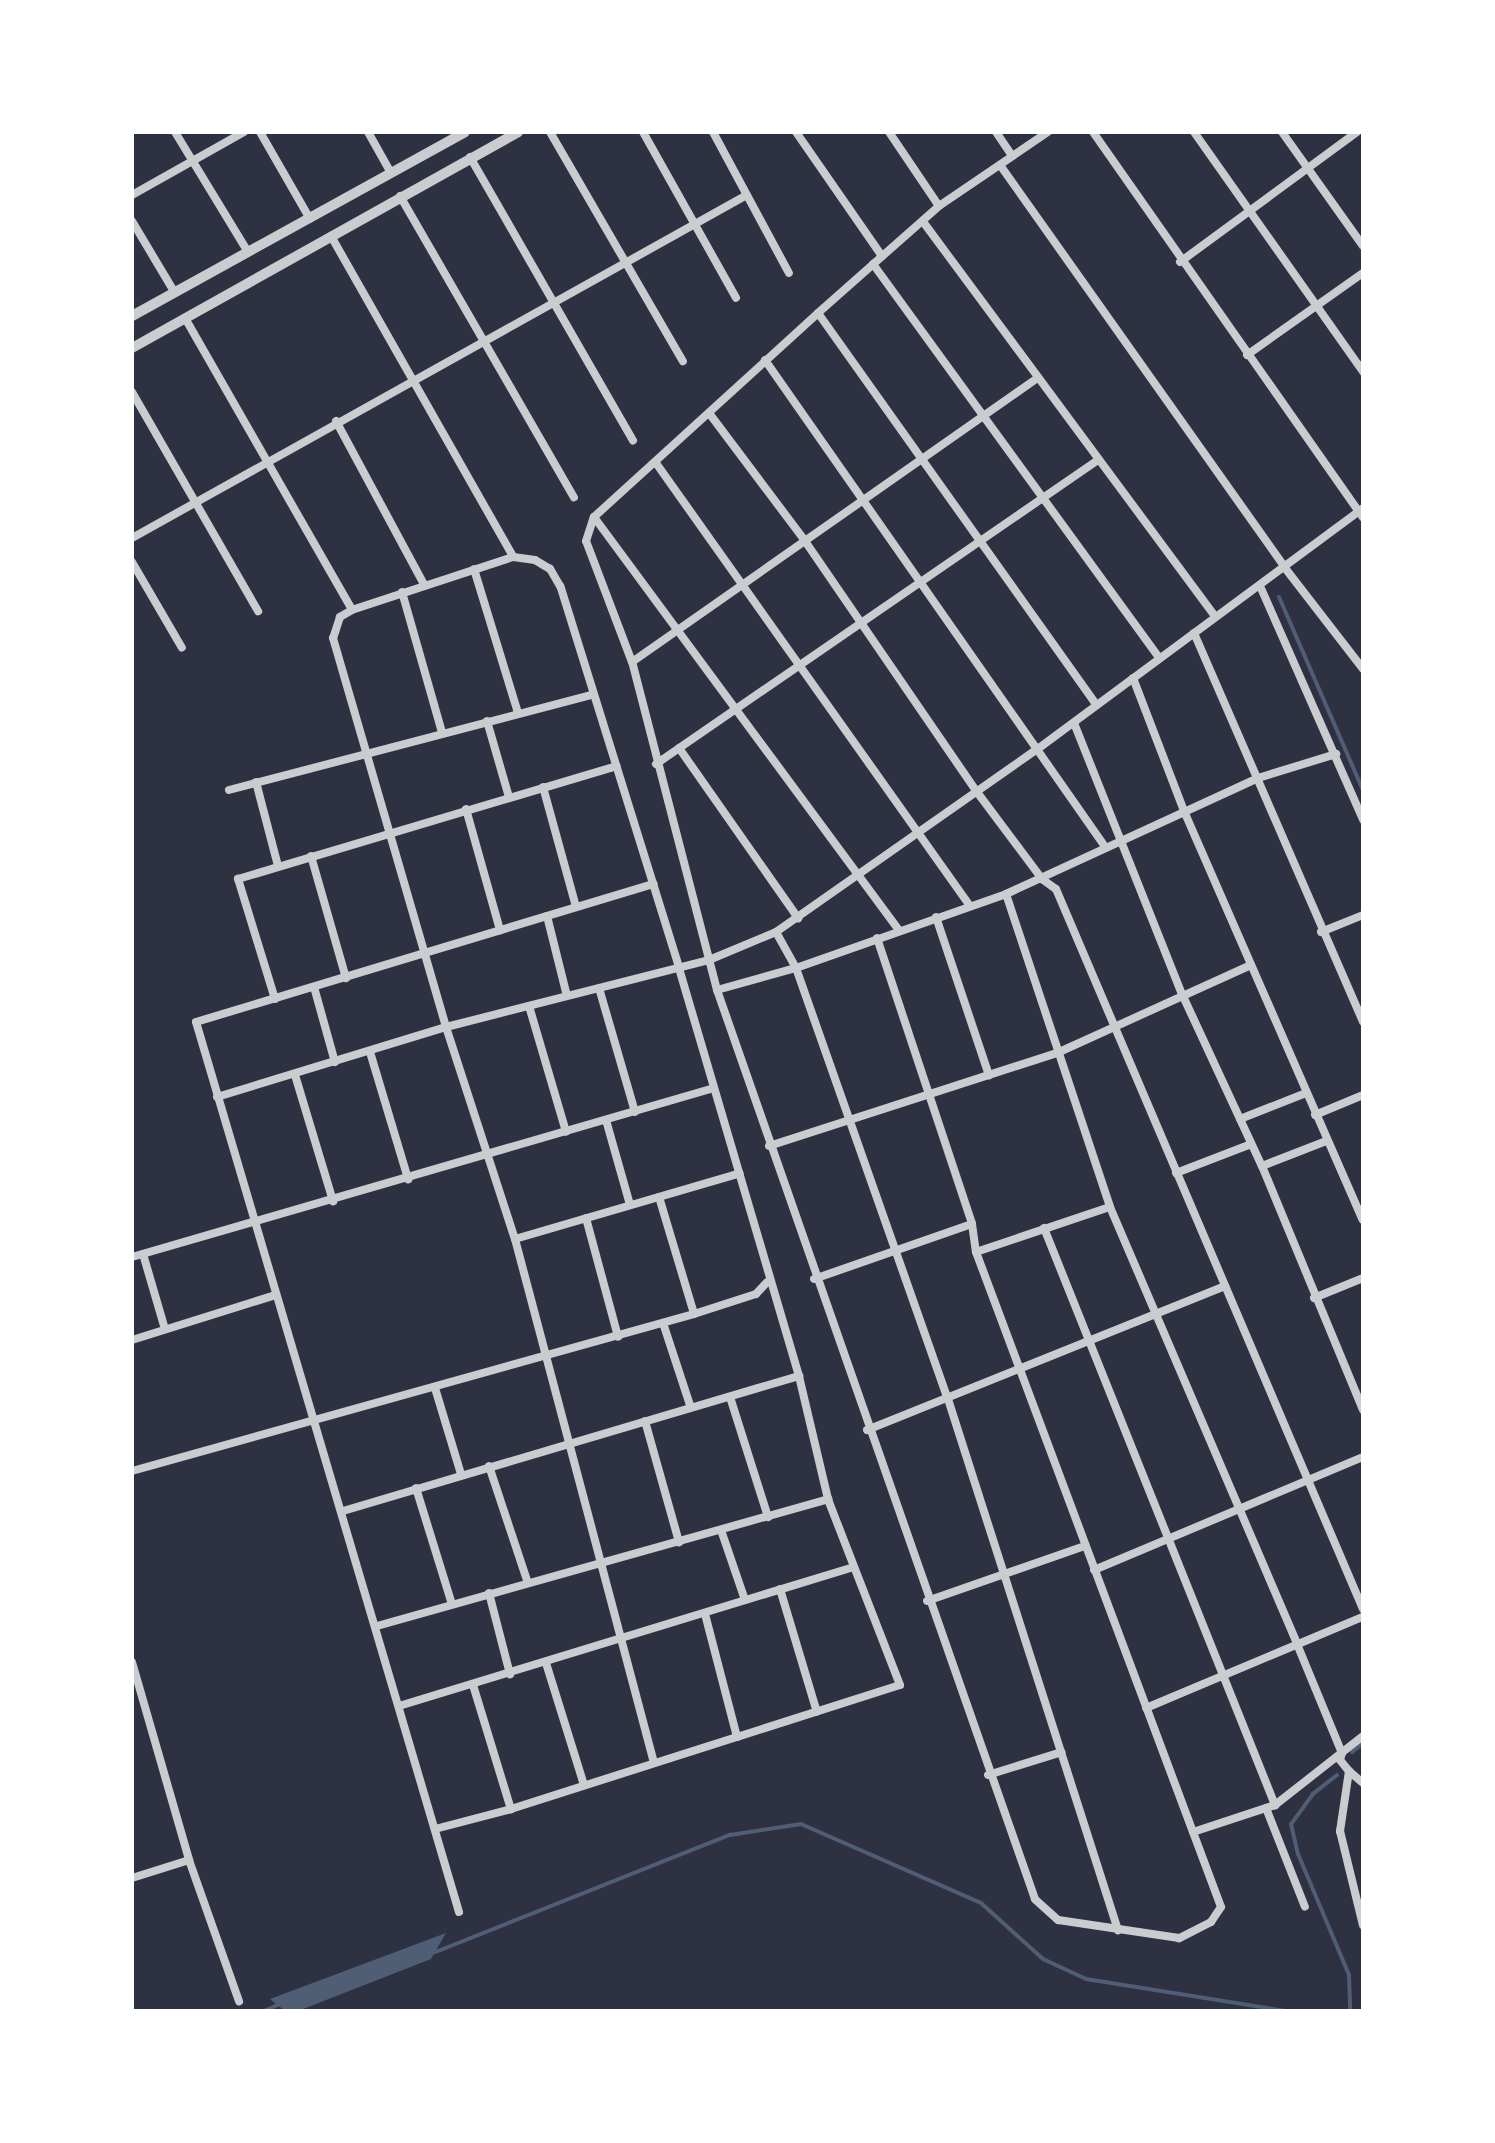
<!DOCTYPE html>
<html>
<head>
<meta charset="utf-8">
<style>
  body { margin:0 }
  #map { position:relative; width:1495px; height:2143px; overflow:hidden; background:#2d3142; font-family:"Golos Text",sans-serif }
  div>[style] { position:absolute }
  .water>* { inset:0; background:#4f5d75 }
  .stream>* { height:4px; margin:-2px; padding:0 2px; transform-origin:2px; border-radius:2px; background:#4f5d75 }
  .minor>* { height:8px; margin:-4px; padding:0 4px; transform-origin:4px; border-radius:4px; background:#caccd0 }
  .tertiary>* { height:10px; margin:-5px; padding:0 5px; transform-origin:5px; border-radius:5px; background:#caccd0 }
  span { translate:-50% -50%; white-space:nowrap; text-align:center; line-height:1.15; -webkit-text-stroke:6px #fff; paint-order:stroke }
  .frame { position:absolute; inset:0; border:134px solid #fff; pointer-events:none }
</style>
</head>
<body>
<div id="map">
  <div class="water">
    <i style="clip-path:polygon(446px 1933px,431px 1959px,298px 2011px,285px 2011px,270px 1999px)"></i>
  </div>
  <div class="stream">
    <i style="left:1279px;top:597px;width:210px;rotate:66.5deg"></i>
    <i style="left:1352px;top:1752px;width:14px;rotate:-39deg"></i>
    <i style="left:1337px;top:1775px;width:31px;rotate:142deg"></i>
    <i style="left:1313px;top:1794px;width:37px;rotate:126deg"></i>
    <i style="left:1291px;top:1824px;width:31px;rotate:77deg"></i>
    <i style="left:1298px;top:1854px;width:131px;rotate:67.1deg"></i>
    <i style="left:1349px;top:1975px;width:36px;rotate:88deg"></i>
    <i style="left:433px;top:1953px;width:320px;rotate:-21.7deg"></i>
    <i style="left:730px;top:1835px;width:72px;rotate:-8.8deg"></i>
    <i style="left:801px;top:1824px;width:197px;rotate:23.7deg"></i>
    <i style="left:981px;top:1903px;width:84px;rotate:42.1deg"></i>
    <i style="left:1043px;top:1959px;width:47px;rotate:24.9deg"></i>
    <i style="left:1086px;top:1979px;width:203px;rotate:9.1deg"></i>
    <i style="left:264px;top:2011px;width:17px;rotate:-24deg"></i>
  </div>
  <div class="minor">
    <i style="left:175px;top:132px;width:140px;rotate:58.7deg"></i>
    <i style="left:260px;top:132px;width:100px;rotate:60.1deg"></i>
    <i style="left:368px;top:132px;width:47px;rotate:60.7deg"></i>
    <i style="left:550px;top:132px;width:265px;rotate:59.9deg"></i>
    <i style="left:643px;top:132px;width:190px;rotate:60.7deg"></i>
    <i style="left:713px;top:132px;width:160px;rotate:61.7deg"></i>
    <i style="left:796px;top:132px;width:151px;rotate:55.3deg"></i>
    <i style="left:889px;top:132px;width:89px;rotate:56deg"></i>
    <i style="left:996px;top:132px;width:29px;rotate:56deg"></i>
    <i style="left:1093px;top:132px;width:471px;rotate:55deg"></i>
    <i style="left:1194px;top:132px;width:294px;rotate:54.8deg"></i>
    <i style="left:1282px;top:132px;width:140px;rotate:54.6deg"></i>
    <i style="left:470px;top:157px;width:327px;rotate:60.1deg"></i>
    <i style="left:1000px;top:165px;width:494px;rotate:54.7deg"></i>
    <i style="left:1285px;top:568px;width:128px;rotate:52.3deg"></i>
    <i style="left:132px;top:195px;width:129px;rotate:-29.4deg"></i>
    <i style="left:400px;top:196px;width:348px;rotate:60deg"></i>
    <i style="left:132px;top:221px;width:84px;rotate:59.2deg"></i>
    <i style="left:924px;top:223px;width:490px;rotate:53.5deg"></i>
    <i style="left:331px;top:236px;width:369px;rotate:60.4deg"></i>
    <i style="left:1180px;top:262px;width:220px;rotate:-36.3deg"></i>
    <i style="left:873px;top:264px;width:486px;rotate:54deg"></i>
    <i style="left:818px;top:313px;width:481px;rotate:54.6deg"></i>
    <i style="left:185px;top:318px;width:336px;rotate:60.2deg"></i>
    <i style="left:1247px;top:355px;width:142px;rotate:-35.3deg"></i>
    <i style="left:765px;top:360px;width:595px;rotate:55.06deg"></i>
    <i style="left:132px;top:392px;width:253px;rotate:60.1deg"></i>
    <i style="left:709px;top:413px;width:160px;rotate:53.1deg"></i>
    <i style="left:805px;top:541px;width:304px;rotate:55.6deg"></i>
    <i style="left:977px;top:792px;width:109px;rotate:53.2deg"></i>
    <i style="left:1042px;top:879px;width:17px;rotate:36deg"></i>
    <i style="left:1056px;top:889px;width:783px;rotate:66.91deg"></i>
    <i style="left:336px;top:421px;width:187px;rotate:61.7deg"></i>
    <i style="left:656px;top:463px;width:543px;rotate:54.67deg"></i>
    <i style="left:594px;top:517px;width:512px;rotate:53.58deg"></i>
    <i style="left:132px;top:538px;width:704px;rotate:-29.15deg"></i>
    <i style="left:132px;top:562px;width:99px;rotate:59.8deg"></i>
    <i style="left:474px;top:569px;width:151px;rotate:73deg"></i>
    <i style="left:1260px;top:586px;width:256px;rotate:66.2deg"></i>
    <i style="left:402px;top:592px;width:146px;rotate:74.1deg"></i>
    <i style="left:1194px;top:633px;width:424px;rotate:66.5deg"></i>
    <i style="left:632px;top:662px;width:495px;rotate:-35deg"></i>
    <i style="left:1133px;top:678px;width:142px;rotate:69deg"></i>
    <i style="left:1184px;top:811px;width:446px;rotate:66.4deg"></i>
    <i style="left:487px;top:721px;width:79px;rotate:73.9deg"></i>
    <i style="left:1074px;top:723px;width:292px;rotate:68.3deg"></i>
    <i style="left:1182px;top:994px;width:190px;rotate:65.1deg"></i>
    <i style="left:1262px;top:1166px;width:264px;rotate:67.5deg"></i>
    <i style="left:679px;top:748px;width:208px;rotate:55deg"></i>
    <i style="left:656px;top:764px;width:536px;rotate:-34.52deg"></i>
    <i style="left:256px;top:782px;width:87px;rotate:75.3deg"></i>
    <i style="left:543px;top:787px;width:124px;rotate:74.6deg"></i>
    <i style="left:229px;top:790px;width:375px;rotate:-14.7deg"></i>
    <i style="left:466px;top:809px;width:126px;rotate:74.3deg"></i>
    <i style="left:311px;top:856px;width:127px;rotate:74deg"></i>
    <i style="left:1006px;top:894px;width:330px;rotate:71.6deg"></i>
    <i style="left:1110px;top:1207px;width:475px;rotate:66.8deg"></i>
    <i style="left:1297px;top:1644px;width:118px;rotate:67.6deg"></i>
    <i style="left:1342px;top:1753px;width:7px;rotate:106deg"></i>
    <i style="left:1340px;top:1760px;width:14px;rotate:51deg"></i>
    <i style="left:1349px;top:1771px;width:61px;rotate:98.5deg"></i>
    <i style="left:1340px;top:1831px;width:97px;rotate:76.3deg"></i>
    <i style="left:547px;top:916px;width:82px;rotate:76deg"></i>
    <i style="left:936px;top:917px;width:167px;rotate:71.5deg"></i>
    <i style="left:776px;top:932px;width:41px;rotate:60.9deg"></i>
    <i style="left:796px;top:968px;width:457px;rotate:70.6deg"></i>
    <i style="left:948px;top:1399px;width:558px;rotate:72.25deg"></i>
    <i style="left:1321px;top:932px;width:45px;rotate:-22deg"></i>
    <i style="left:877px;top:938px;width:301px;rotate:71.6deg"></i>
    <i style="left:972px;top:1224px;width:28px;rotate:82deg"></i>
    <i style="left:976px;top:1252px;width:699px;rotate:69.49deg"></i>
    <i style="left:1221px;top:1907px;width:18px;rotate:124deg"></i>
    <i style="left:1211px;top:1922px;width:36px;rotate:153deg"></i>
    <i style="left:1179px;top:1938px;width:122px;rotate:-171.5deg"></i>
    <i style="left:1058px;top:1920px;width:31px;rotate:-138deg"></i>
    <i style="left:1035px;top:1899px;width:963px;rotate:-109.28deg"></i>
    <i style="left:717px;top:990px;width:339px;rotate:-104.5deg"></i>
    <i style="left:632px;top:662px;width:129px;rotate:-110.8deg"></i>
    <i style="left:586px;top:541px;width:25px;rotate:-72deg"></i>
    <i style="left:594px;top:517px;width:303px;rotate:-42.3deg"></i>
    <i style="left:818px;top:313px;width:162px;rotate:-41.5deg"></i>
    <i style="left:939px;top:206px;width:132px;rotate:-34.2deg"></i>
    <i style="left:314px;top:987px;width:78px;rotate:74.4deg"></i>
    <i style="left:599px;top:988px;width:129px;rotate:73.8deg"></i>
    <i style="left:717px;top:990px;width:82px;rotate:-15.6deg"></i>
    <i style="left:796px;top:968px;width:223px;rotate:-19.4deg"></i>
    <i style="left:1006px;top:894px;width:277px;rotate:-24.7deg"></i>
    <i style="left:1258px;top:778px;width:82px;rotate:-17.1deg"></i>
    <i style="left:275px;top:999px;width:126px;rotate:-107.1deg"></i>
    <i style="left:238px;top:879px;width:395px;rotate:-16.6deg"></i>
    <i style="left:529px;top:1006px;width:131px;rotate:73.6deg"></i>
    <i style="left:370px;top:1052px;width:133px;rotate:73.3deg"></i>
    <i style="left:295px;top:1075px;width:132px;rotate:73.2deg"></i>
    <i style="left:217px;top:1097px;width:239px;rotate:-17deg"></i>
    <i style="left:446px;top:1027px;width:271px;rotate:-14.3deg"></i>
    <i style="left:709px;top:960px;width:73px;rotate:-22.7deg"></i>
    <i style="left:776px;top:932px;width:321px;rotate:-35deg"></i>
    <i style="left:1039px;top:748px;width:403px;rotate:-36.5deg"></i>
    <i style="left:1315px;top:1115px;width:52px;rotate:-22.6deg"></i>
    <i style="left:1240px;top:1119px;width:71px;rotate:-21.5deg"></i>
    <i style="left:606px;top:1120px;width:88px;rotate:74.2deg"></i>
    <i style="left:769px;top:1146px;width:303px;rotate:-17.9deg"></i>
    <i style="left:1057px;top:1053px;width:213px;rotate:-24.4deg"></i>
    <i style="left:1262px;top:1166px;width:69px;rotate:-21.3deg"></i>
    <i style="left:1176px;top:1173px;width:80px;rotate:-21.1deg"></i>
    <i style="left:659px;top:1197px;width:122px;rotate:73.3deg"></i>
    <i style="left:586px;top:1218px;width:123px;rotate:74.9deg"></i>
    <i style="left:1044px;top:1228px;width:622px;rotate:68.18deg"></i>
    <i style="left:515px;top:1239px;width:234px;rotate:-16.3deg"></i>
    <i style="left:976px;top:1252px;width:141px;rotate:-18.6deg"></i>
    <i style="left:143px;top:1254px;width:78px;rotate:73.7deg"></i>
    <i style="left:132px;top:1257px;width:606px;rotate:-16.19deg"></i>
    <i style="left:814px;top:1279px;width:167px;rotate:-19.2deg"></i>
    <i style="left:1314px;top:1298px;width:53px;rotate:-22.2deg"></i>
    <i style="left:663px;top:1323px;width:89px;rotate:71.8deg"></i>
    <i style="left:132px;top:1340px;width:151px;rotate:-17.4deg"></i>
    <i style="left:435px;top:1388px;width:90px;rotate:73.2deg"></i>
    <i style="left:730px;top:1397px;width:126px;rotate:72.4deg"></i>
    <i style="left:645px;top:1421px;width:126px;rotate:74.3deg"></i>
    <i style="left:867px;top:1430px;width:386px;rotate:-21.9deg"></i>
    <i style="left:489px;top:1466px;width:123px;rotate:71.6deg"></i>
    <i style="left:132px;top:1471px;width:584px;rotate:-15.61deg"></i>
    <i style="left:694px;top:1314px;width:65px;rotate:-17.9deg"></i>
    <i style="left:756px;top:1294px;width:16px;rotate:-47deg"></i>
    <i style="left:416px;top:1488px;width:121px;rotate:72.8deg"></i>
    <i style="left:343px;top:1511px;width:476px;rotate:-16.5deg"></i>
    <i style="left:721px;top:1530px;width:74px;rotate:71.1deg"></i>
    <i style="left:1094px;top:1570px;width:292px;rotate:-22.8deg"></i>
    <i style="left:780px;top:1589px;width:128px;rotate:73.3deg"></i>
    <i style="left:489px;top:1593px;width:84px;rotate:75.5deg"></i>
    <i style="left:927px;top:1601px;width:167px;rotate:-19.2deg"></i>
    <i style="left:705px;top:1614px;width:127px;rotate:75.4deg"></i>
    <i style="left:377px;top:1626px;width:469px;rotate:-15.7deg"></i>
    <i style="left:132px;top:1662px;width:206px;rotate:73.9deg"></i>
    <i style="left:189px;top:1860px;width:150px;rotate:70.5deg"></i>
    <i style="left:546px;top:1663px;width:128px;rotate:72.7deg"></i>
    <i style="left:473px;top:1685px;width:130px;rotate:73deg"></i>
    <i style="left:399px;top:1706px;width:473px;rotate:-17deg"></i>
    <i style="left:1146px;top:1708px;width:235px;rotate:-22.8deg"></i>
    <i style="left:1349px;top:1771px;width:18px;rotate:41deg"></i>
    <i style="left:988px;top:1775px;width:77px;rotate:-17.3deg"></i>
    <i style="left:1266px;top:1808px;width:106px;rotate:68.5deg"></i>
    <i style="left:435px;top:1829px;width:79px;rotate:-14.7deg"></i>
    <i style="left:511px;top:1809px;width:237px;rotate:-17.7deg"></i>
    <i style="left:737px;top:1737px;width:171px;rotate:-17.7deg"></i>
    <i style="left:900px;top:1685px;width:199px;rotate:-111.2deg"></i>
    <i style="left:828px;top:1499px;width:126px;rotate:-103.3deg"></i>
    <i style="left:799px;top:1376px;width:426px;rotate:-106.4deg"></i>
    <i style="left:679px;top:967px;width:399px;rotate:-107.3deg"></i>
    <i style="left:560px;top:586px;width:20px;rotate:-120deg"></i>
    <i style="left:550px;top:569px;width:17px;rotate:-149deg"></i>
    <i style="left:535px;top:560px;width:22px;rotate:-172deg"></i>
    <i style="left:513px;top:557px;width:169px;rotate:161.8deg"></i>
    <i style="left:352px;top:610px;width:14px;rotate:150deg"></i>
    <i style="left:340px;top:617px;width:22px;rotate:108deg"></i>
    <i style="left:333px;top:638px;width:405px;rotate:73.8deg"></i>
    <i style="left:446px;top:1027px;width:223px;rotate:72deg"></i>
    <i style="left:515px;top:1239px;width:542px;rotate:75.14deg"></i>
    <i style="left:1193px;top:1832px;width:86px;rotate:-18.2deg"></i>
    <i style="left:1275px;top:1805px;width:112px;rotate:-38.1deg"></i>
    <i style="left:132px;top:1878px;width:60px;rotate:-17.5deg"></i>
    <i style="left:459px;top:1912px;width:928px;rotate:-106.46deg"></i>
    <i style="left:196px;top:1022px;width:478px;rotate:-16.8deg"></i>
  </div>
  <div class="tertiary">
    <i style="left:132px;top:316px;width:380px;rotate:-28.9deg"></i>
    <i style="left:132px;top:348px;width:442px;rotate:-29.2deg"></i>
  </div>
  <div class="frame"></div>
</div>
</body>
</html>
